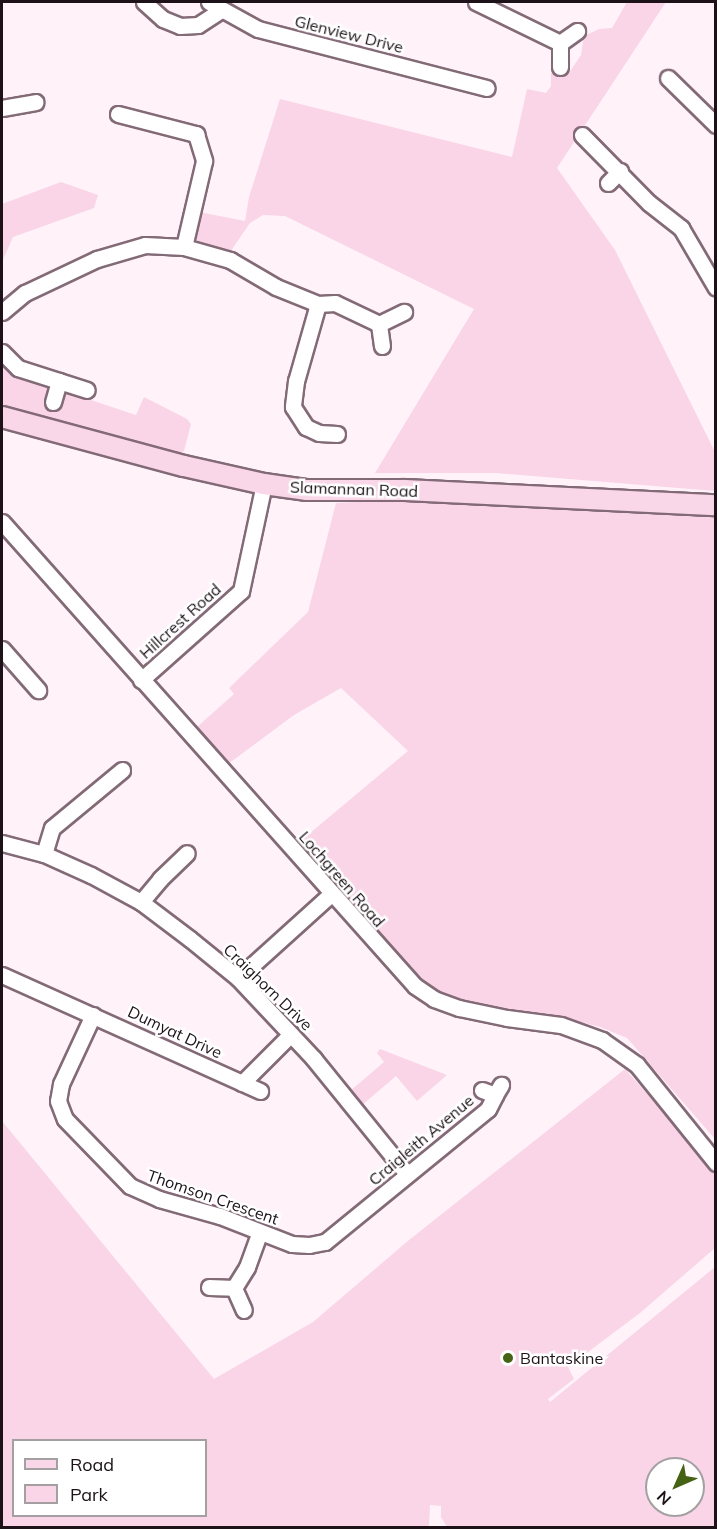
<!DOCTYPE html>
<html>
<head>
<meta charset="utf-8">
<style>
  body { margin:0 }
  #map { position:relative; width:717px; height:1529px; overflow:hidden; background:#fff3f9; font-family:Mulish,sans-serif }
  div>[style] { position:absolute }
  .green>* { inset:0; background:#f9d5e7 }
  .roads { filter:drop-shadow(2px 0 #836a77) drop-shadow(-2px 0 #836a77) drop-shadow(0 2px #836a77) drop-shadow(0 -2px #836a77) }
  .minor>* { height:15px; margin:-7.5px; padding:0 7.5px; transform-origin:7.5px; border-radius:7.5px; background:#fff }
  .major>* { height:20px; margin:-10px; padding:0 10px; transform-origin:10px; border-radius:10px; background:#f9d6e8 }
  .dots>* { width:16px; height:16px; translate:-50% -50%; box-sizing:border-box; border:3px solid #fff; border-radius:50% }
  span { translate:-50% -50%; white-space:nowrap; text-align:center; line-height:1.15; -webkit-text-stroke:5px #fff; paint-order:stroke }
  .street-label { font-size:16px; color:#1c1217 }
  .poi-label { font-size:16px; color:#1c1217 }
  .left { translate:0 -50%; text-align:left }
  .frame { position:absolute; inset:0; border:3px solid #1c1217; pointer-events:none }
  .legend { position:absolute; left:12px; top:1439px; width:195px; height:78px; box-sizing:border-box; background:#fff; border:2px solid #a4a0a2; margin:0; padding:8px 10px; list-style:none; font-size:18px; color:#1c1217 }
  .legend li { display:flex; align-items:center; gap:12px; height:30px }
  .legend b { width:30px; border:2px solid #a4a0a2 }
  .north { position:absolute; left:645px; top:1457px; width:60px; height:60px; box-sizing:border-box; background:#fff; border:2px solid #a4a0a2; border-radius:50%; rotate:225deg; font-size:16px; font-weight:700; line-height:24px; text-align:center; color:#1c1217 }
  .north::after { content:''; display:block; margin:auto; width:21px; height:27px; background:#466214; clip-path:polygon(50% 0,100% 100%,50% 72%,0 100%) }
</style>
</head>
<body>
<div id="map">
  <div class="green">
    <i style="clip-path:polygon(627px 2px,666px 2px,557px 168px,615px 250px,715px 452px,715px 491px,495px 473px,375px 473px,474px 309px,285px 216px,263px 215px,250px 223px,230px 252px,198px 242px,194px 234px,199px 212px,245px 221px,249px 197px,280px 99px,512px 157px,527px 89px,546px 93px,551px 86px,551px 73px,569px 73px,581px 55px,584px 36px,599px 29px,612px 28px)"></i>
    <i style="clip-path:polygon(61px 182px,98px 195px,94px 208px,13px 237px,2px 262px,2px 204px)"></i>
    <i style="clip-path:polygon(2px 362px,64px 391px,136px 415px,144px 397px,187px 419px,191px 424px,184px 451px,173px 456px,2px 407px)"></i>
    <i style="clip-path:polygon(414px 499px,715px 517px,715px 1139px,627px 1038px,600px 1027px,550px 1014px,461px 1004px,433px 992px,418px 982px,297px 844px,408px 751px,341px 688px,294px 715px,228px 764px,197px 727px,234px 694px,229px 688px,308px 612px,336px 503px)"></i>
    <i style="clip-path:polygon(380px 1049px,447px 1075px,417px 1101px,396px 1076px,361px 1106px,349px 1092px,384px 1062px,377px 1053px)"></i>
    <i style="clip-path:polygon(evenodd,625px 1069px,715px 1170px,715px 1248px,640px 1313px,568px 1367px,574px 1379px,548px 1399px,550px 1402px,715px 1267px,715px 1527px,447px 1527px,441px 1517px,441px 1506px,430px 1505px,429px 1527px,2px 1527px,2px 1121px,214px 1379px,313px 1322px,409px 1240px,625px 1069px,14px 1440px,206px 1440px,206px 1516px,14px 1516px,14px 1440px,625px 1069px,657px 1469px,693px 1469px,693px 1505px,657px 1505px,657px 1469px)"></i>
  </div>
  <div class="roads">
    <div class="minor">
      <i style="left:144px;top:2px;width:25px;rotate:42deg"></i>
      <i style="left:163px;top:19px;width:18px;rotate:22deg"></i>
      <i style="left:180px;top:26px;width:18px;rotate:-3deg"></i>
      <i style="left:198px;top:25px;width:27px;rotate:-33deg"></i>
      <i style="left:209px;top:2px;width:56px;rotate:28.9deg"></i>
      <i style="left:258px;top:29px;width:236px;rotate:14.5deg"></i>
      <i style="left:476px;top:2px;width:93px;rotate:26deg"></i>
      <i style="left:560px;top:67px;width:24px;rotate:-90deg"></i>
      <i style="left:560px;top:43px;width:21px;rotate:-35deg"></i>
      <i style="left:668px;top:78px;width:67px;rotate:44.4deg"></i>
      <i style="left:2px;top:108px;width:34px;rotate:-10deg"></i>
      <i style="left:118px;top:114px;width:81px;rotate:14.4deg"></i>
      <i style="left:196px;top:134px;width:28px;rotate:73deg"></i>
      <i style="left:204px;top:161px;width:88px;rotate:103.1deg"></i>
      <i style="left:582px;top:135px;width:95px;rotate:45.4deg"></i>
      <i style="left:649px;top:203px;width:41px;rotate:38deg"></i>
      <i style="left:681px;top:228px;width:69px;rotate:59.7deg"></i>
      <i style="left:608px;top:183px;width:17px;rotate:-45deg"></i>
      <i style="left:318px;top:304px;width:80px;rotate:105.9deg"></i>
      <i style="left:296px;top:381px;width:26px;rotate:97deg"></i>
      <i style="left:293px;top:407px;width:24px;rotate:57deg"></i>
      <i style="left:306px;top:427px;width:14px;rotate:25deg"></i>
      <i style="left:319px;top:433px;width:18px;rotate:3deg"></i>
      <i style="left:2px;top:312px;width:30px;rotate:-40deg"></i>
      <i style="left:25px;top:293px;width:80px;rotate:-25.3deg"></i>
      <i style="left:97px;top:259px;width:50px;rotate:-16.3deg"></i>
      <i style="left:145px;top:245px;width:39px;rotate:3deg"></i>
      <i style="left:184px;top:247px;width:48px;rotate:15.8deg"></i>
      <i style="left:230px;top:260px;width:53px;rotate:30.4deg"></i>
      <i style="left:276px;top:287px;width:45px;rotate:22deg"></i>
      <i style="left:318px;top:304px;width:17px;rotate:-3deg"></i>
      <i style="left:335px;top:303px;width:49px;rotate:25.5deg"></i>
      <i style="left:382px;top:346px;width:22px;rotate:-98deg"></i>
      <i style="left:379px;top:324px;width:28px;rotate:-26deg"></i>
      <i style="left:2px;top:352px;width:23px;rotate:45deg"></i>
      <i style="left:18px;top:368px;width:72px;rotate:17.7deg"></i>
      <i style="left:53px;top:402px;width:22px;rotate:-74deg"></i>
      <i style="left:2px;top:522px;width:621px;rotate:48.33deg"></i>
      <i style="left:415px;top:986px;width:23px;rotate:34deg"></i>
      <i style="left:434px;top:999px;width:27px;rotate:20deg"></i>
      <i style="left:459px;top:1008px;width:49px;rotate:11.8deg"></i>
      <i style="left:507px;top:1018px;width:54px;rotate:7.4deg"></i>
      <i style="left:561px;top:1025px;width:44px;rotate:20.1deg"></i>
      <i style="left:602px;top:1040px;width:43px;rotate:35.5deg"></i>
      <i style="left:637px;top:1065px;width:126px;rotate:51.1deg"></i>
      <i style="left:2px;top:649px;width:55px;rotate:48.7deg"></i>
      <i style="left:141px;top:680px;width:134px;rotate:-41.7deg"></i>
      <i style="left:241px;top:591px;width:109px;rotate:-77.9deg"></i>
      <i style="left:2px;top:843px;width:43px;rotate:14.7deg"></i>
      <i style="left:44px;top:854px;width:51px;rotate:24.1deg"></i>
      <i style="left:91px;top:875px;width:57px;rotate:28.4deg"></i>
      <i style="left:141px;top:902px;width:61px;rotate:37.1deg"></i>
      <i style="left:190px;top:939px;width:62px;rotate:39.1deg"></i>
      <i style="left:238px;top:978px;width:111px;rotate:46.8deg"></i>
      <i style="left:314px;top:1059px;width:148px;rotate:51deg"></i>
      <i style="left:44px;top:854px;width:27px;rotate:-73deg"></i>
      <i style="left:52px;top:828px;width:91px;rotate:-39.6deg"></i>
      <i style="left:141px;top:902px;width:30px;rotate:-50deg"></i>
      <i style="left:160px;top:879px;width:37px;rotate:-44deg"></i>
      <i style="left:2px;top:975px;width:283px;rotate:24.2deg"></i>
      <i style="left:238px;top:978px;width:125px;rotate:-42.1deg"></i>
      <i style="left:93px;top:1015px;width:76px;rotate:114.9deg"></i>
      <i style="left:61px;top:1084px;width:17px;rotate:100deg"></i>
      <i style="left:58px;top:1101px;width:19px;rotate:69deg"></i>
      <i style="left:65px;top:1119px;width:93px;rotate:45.9deg"></i>
      <i style="left:130px;top:1186px;width:32px;rotate:24deg"></i>
      <i style="left:159px;top:1199px;width:63px;rotate:15.6deg"></i>
      <i style="left:220px;top:1216px;width:77px;rotate:21.3deg"></i>
      <i style="left:292px;top:1244px;width:17px;rotate:3deg"></i>
      <i style="left:309px;top:1245px;width:16px;rotate:-11deg"></i>
      <i style="left:325px;top:1242px;width:210px;rotate:-39.2deg"></i>
      <i style="left:488px;top:1109px;width:16px;rotate:-63deg"></i>
      <i style="left:242px;top:1083px;width:69px;rotate:-45deg"></i>
      <i style="left:482px;top:1090px;width:14px;rotate:21deg"></i>
      <i style="left:495px;top:1095px;width:12px;rotate:-59deg"></i>
      <i style="left:209px;top:1287px;width:25px;rotate:2deg"></i>
      <i style="left:234px;top:1288px;width:24px;rotate:66deg"></i>
      <i style="left:234px;top:1288px;width:25px;rotate:-58deg"></i>
      <i style="left:247px;top:1267px;width:37px;rotate:-70deg"></i>
    </div>
    <div class="major">
      <i style="left:2px;top:417px;width:188px;rotate:15.1deg"></i>
      <i style="left:184px;top:466px;width:82px;rotate:12.7deg"></i>
      <i style="left:264px;top:484px;width:42px;rotate:8.1deg"></i>
      <i style="left:306px;top:490px;width:99px"></i>
      <i style="left:405px;top:490px;width:311px;rotate:2.8deg"></i>
    </div>
  </div>
  <div class="dots">
    <i style="left:508px;top:1358px;background:#466214"></i>
  </div>
  <div class="street-label">
    <span style="left:349px;top:34px;rotate:14deg">Glenview Drive</span>
    <span style="left:354px;top:489px;rotate:2deg">Slamannan Road</span>
    <span style="left:180px;top:621px;rotate:-42deg">Hillcrest Road</span>
    <span style="left:342px;top:879px;rotate:49deg">Lochgreen Road</span>
    <span style="left:268px;top:987px;rotate:44deg">Craighorn Drive</span>
    <span style="left:175px;top:1032px;rotate:25deg">Dumyat Drive</span>
    <span style="left:421px;top:1140px;rotate:-40deg">Craigleith Avenue</span>
    <span style="left:213px;top:1197px;rotate:19deg">Thomson Crescent</span>
  </div>
  <div class="poi-label">
    <span class="left" style="left:520px;top:1358px">Bantaskine</span>
  </div>
  <div class="frame"></div>
  <ul class="legend">
  <li><b style="height:8px;background:#f9d6e8"></b>Road</li>
  <li><b style="height:16px;background:#f9d5e7"></b>Park</li>
  </ul>
  <div class="north">N</div>
</div>
</body>
</html>
